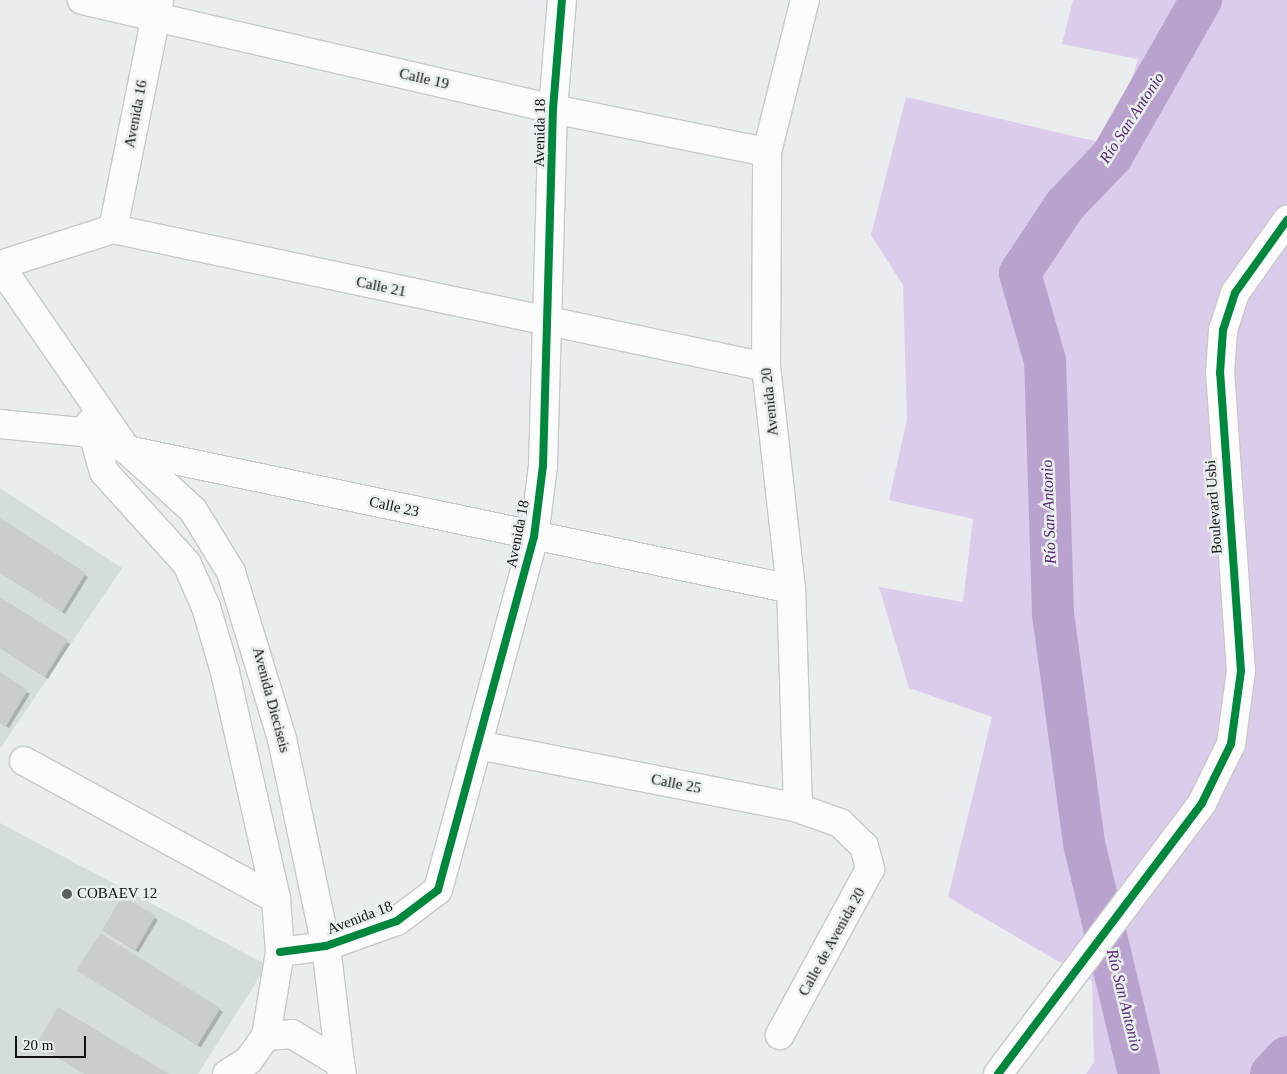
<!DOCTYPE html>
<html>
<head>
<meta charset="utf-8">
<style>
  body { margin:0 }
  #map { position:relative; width:1287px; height:1074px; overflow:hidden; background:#eaeded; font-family:"Times New Roman",serif }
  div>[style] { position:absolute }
  .built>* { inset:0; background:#d4dddc }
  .green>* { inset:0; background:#dccceb }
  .shadow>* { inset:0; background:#0003; transform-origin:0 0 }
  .river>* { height:42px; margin:-21px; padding:0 21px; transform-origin:21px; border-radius:21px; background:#baa2ce }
  .building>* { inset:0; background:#cbcdcd; transform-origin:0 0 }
  .roads { filter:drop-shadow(1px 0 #c7c9c9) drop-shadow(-1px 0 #c7c9c9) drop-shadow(0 1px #c7c9c9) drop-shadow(0 -1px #c7c9c9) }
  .minor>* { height:28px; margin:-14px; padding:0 14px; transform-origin:14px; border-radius:14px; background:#fcfcfc }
  .tertiary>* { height:28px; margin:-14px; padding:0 14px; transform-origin:14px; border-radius:14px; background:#fcfcfc }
  .cycleway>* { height:8px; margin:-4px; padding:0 4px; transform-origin:4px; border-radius:4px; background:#00873e }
  .dots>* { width:14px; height:14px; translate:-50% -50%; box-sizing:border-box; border:2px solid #e9eeee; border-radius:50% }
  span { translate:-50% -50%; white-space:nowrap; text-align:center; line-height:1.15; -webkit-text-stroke:5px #e9eeee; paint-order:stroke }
  .street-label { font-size:15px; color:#101211 }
  .poi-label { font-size:15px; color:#101211 }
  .left { translate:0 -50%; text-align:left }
  .water-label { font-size:16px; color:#552672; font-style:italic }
  .scale { position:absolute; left:15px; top:1036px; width:71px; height:22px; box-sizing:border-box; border:2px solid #101211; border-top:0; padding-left:6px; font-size:15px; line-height:18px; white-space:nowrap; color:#101211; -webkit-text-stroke:4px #e9eeee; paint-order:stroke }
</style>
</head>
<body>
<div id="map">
  <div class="built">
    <i style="clip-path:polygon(0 488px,122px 568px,0 749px)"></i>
    <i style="clip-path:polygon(0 823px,267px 965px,198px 1074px,0 1074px)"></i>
  </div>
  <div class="green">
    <i style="clip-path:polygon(1073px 0,1287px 0,1287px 1074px,1086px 1074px,1094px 1062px,1092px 981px,948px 897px,992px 717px,909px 688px,879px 587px,963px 602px,973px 519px,889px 500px,907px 419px,903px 285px,871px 235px,906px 97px,1112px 145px,1138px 59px,1062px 44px)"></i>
  </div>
  <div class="shadow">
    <i style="clip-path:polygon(0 520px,88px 577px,65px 614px,0 572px)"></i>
    <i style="clip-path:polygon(0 598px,70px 644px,48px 679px,0 648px)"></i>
    <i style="clip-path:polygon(0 674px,30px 694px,9px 728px,0 723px)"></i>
    <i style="left:122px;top:898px;width:42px;height:38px;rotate:31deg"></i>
    <i style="left:100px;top:935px;width:145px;height:42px;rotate:32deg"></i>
  </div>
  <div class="river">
    <i style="left:1139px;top:1074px;width:237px;rotate:-103.4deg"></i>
    <i style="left:1084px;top:843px;width:232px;rotate:-97.7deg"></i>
    <i style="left:1053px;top:613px;width:252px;rotate:-91.8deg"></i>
    <i style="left:1045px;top:361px;width:91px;rotate:-105.9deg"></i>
    <i style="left:1020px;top:273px;width:82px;rotate:-56.5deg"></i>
    <i style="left:1065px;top:205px;width:68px;rotate:-46.2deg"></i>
    <i style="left:1112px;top:156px;width:180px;rotate:-60.3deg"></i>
    <i style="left:1271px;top:1074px;width:23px;rotate:-47deg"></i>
  </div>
  <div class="building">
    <i style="clip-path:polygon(0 518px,86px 573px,62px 612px,0 573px)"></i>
    <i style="clip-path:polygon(0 597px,68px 640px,45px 677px,0 648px)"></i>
    <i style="clip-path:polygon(0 672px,28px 690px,6px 726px,0 723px)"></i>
    <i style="left:122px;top:896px;width:39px;height:40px;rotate:30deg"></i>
    <i style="left:100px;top:933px;width:142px;height:44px;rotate:32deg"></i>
    <i style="clip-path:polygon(58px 1007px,169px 1074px,84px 1074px,36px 1045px)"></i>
  </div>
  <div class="roads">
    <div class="minor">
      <i style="left:82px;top:0;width:483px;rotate:13deg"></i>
      <i style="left:553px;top:109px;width:218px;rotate:11.4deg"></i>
      <i style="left:113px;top:229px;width:234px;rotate:-78.6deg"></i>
      <i style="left:0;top:265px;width:119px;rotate:-17.7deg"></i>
      <i style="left:113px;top:229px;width:667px;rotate:11.93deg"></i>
      <i style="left:0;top:266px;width:224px;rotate:55.4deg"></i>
      <i style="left:127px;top:450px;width:89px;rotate:42.3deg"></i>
      <i style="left:193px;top:510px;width:73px;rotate:58.5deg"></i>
      <i style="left:231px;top:572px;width:175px;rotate:73deg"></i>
      <i style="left:282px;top:739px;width:212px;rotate:78deg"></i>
      <i style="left:326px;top:946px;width:118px;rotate:83.2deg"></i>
      <i style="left:90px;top:423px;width:51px;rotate:74.1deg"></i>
      <i style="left:104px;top:472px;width:124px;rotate:47.9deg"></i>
      <i style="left:187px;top:564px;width:47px;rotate:66.2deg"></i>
      <i style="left:206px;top:607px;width:68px;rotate:73.7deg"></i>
      <i style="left:225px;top:672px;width:233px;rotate:77.3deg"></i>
      <i style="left:276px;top:899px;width:53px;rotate:85.7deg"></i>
      <i style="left:280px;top:952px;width:85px;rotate:99.5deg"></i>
      <i style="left:0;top:424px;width:91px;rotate:5.6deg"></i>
      <i style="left:91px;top:433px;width:40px;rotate:25deg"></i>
      <i style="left:127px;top:450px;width:678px;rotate:11.82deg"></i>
      <i style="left:478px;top:745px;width:326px;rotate:11.1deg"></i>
      <i style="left:798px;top:808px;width:45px;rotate:19.7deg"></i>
      <i style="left:840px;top:823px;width:33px;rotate:44deg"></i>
      <i style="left:864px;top:846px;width:24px;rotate:75deg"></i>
      <i style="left:870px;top:869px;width:189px;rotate:118.5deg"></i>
      <i style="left:24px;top:761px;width:287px;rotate:28.7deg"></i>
      <i style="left:798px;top:808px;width:219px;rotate:-91.8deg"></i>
      <i style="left:791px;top:589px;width:223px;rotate:-96.4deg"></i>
      <i style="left:766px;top:367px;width:215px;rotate:-89.7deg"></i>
      <i style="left:767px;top:152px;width:157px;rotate:-76deg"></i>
      <i style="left:280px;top:952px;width:46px;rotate:-7.4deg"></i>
      <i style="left:326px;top:946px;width:75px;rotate:-19.4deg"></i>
      <i style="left:397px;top:921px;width:51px;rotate:-37.1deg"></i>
      <i style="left:438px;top:890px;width:366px;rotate:-74.8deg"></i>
      <i style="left:534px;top:537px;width:72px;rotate:-82.8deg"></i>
      <i style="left:543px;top:466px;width:357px;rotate:-88.4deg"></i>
      <i style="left:553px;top:109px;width:109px;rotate:-85.3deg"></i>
    </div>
    <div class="tertiary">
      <i style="left:227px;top:1074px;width:26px;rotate:-32deg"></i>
      <i style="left:249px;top:1060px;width:29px;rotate:-55deg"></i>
      <i style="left:266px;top:1036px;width:26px;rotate:-4deg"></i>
      <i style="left:292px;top:1034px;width:56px;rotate:31.1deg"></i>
      <i style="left:340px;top:1063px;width:11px;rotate:80deg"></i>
      <i style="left:998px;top:1074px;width:339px;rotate:-53deg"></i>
      <i style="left:1202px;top:803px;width:66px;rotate:-63.8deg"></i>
      <i style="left:1231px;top:744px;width:74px;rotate:-82.2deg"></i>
      <i style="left:1241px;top:671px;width:299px;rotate:-94deg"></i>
      <i style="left:1220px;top:373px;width:43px;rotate:-86deg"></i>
      <i style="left:1223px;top:330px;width:39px;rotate:-72deg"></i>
      <i style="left:1235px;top:293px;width:90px;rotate:-54.5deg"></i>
    </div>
  </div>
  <div class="cycleway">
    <i style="left:280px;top:952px;width:46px;rotate:-7.4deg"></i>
    <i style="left:326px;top:946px;width:75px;rotate:-19.4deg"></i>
    <i style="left:397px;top:921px;width:51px;rotate:-37.1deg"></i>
    <i style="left:438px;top:890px;width:366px;rotate:-74.8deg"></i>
    <i style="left:534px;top:537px;width:72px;rotate:-82.8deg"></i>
    <i style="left:543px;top:466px;width:357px;rotate:-88.4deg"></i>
    <i style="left:553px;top:109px;width:109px;rotate:-85.3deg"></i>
    <i style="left:998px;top:1074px;width:339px;rotate:-53deg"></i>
    <i style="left:1202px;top:803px;width:66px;rotate:-63.8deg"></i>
    <i style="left:1231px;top:744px;width:74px;rotate:-82.2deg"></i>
    <i style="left:1241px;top:671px;width:299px;rotate:-94deg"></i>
    <i style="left:1220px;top:373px;width:43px;rotate:-86deg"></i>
    <i style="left:1223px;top:330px;width:39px;rotate:-72deg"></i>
    <i style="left:1235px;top:293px;width:90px;rotate:-54.5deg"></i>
  </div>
  <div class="dots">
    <i style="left:67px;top:894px;background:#5c5f5e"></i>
  </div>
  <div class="street-label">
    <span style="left:424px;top:79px;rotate:13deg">Calle 19</span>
    <span style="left:136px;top:114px;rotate:-79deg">Avenida 16</span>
    <span style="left:540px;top:133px;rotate:-89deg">Avenida 18</span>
    <span style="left:381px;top:287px;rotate:12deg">Calle 21</span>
    <span style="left:770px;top:402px;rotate:-96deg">Avenida 20</span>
    <span style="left:394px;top:507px;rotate:12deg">Calle 23</span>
    <span style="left:1214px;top:507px;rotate:-94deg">Boulevard Usbi</span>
    <span style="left:518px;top:534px;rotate:-79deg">Avenida 18</span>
    <span style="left:271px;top:700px;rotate:75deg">Avenida Dieciseis</span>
    <span style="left:676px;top:784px;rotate:11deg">Calle 25</span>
    <span style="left:360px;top:918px;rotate:-21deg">Avenida 18</span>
    <span style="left:832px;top:942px;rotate:-61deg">Calle de Avenida 20</span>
  </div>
  <div class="poi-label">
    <span class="left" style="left:77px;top:894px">COBAEV 12</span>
  </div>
  <div class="water-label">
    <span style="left:1132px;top:118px;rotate:-57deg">Río San Antonio</span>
    <span style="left:1049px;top:512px;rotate:-92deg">Río San Antonio</span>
    <span style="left:1124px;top:1000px;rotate:76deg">Río San Antonio</span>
  </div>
  <div class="scale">20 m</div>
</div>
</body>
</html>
